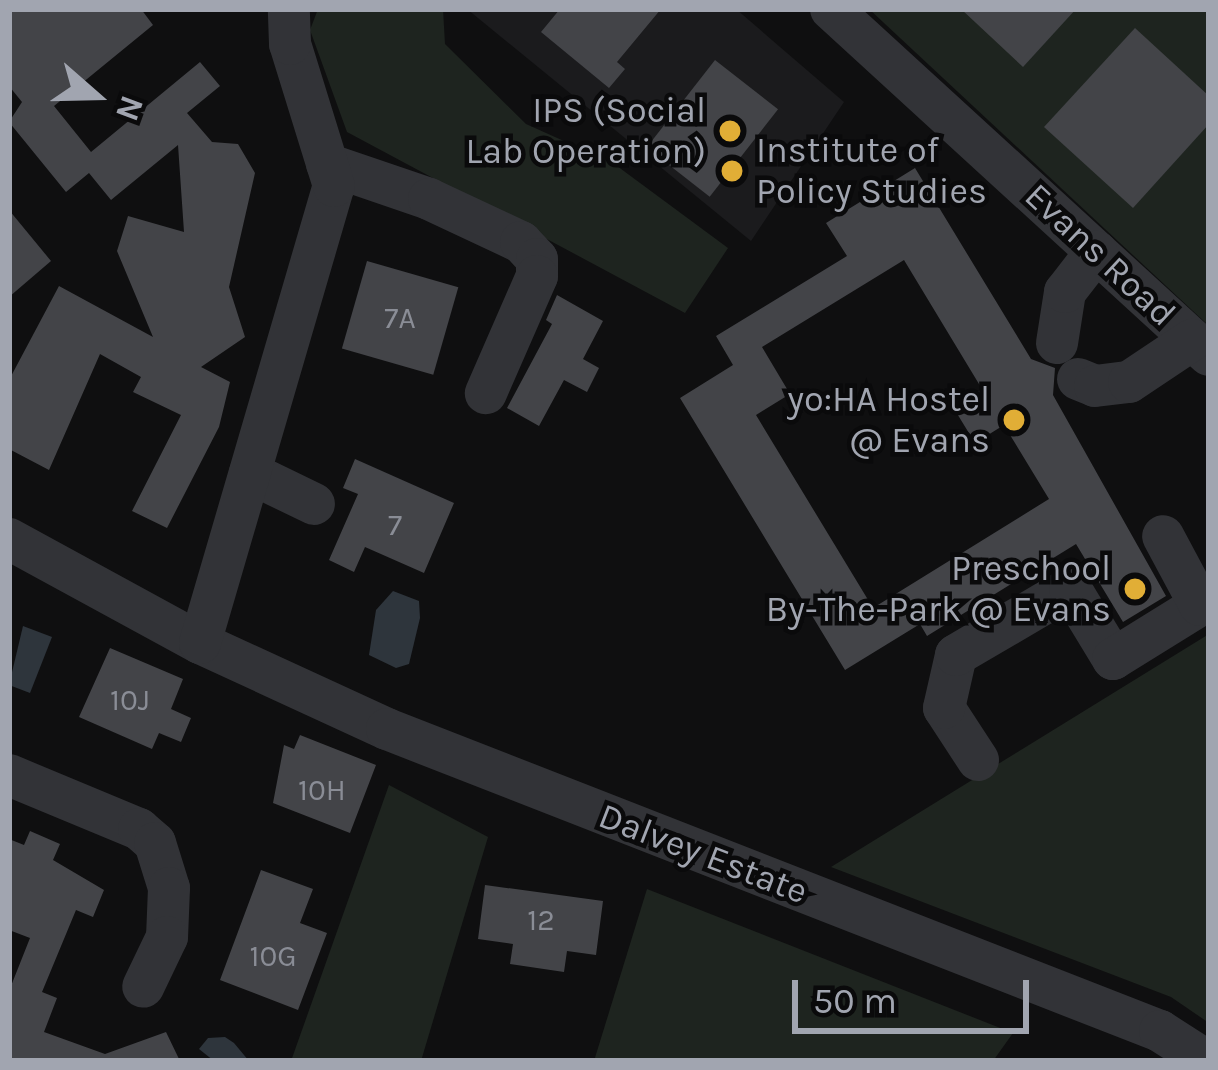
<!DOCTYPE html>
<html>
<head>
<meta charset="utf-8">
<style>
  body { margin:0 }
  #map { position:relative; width:1218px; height:1070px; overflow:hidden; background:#0f0f10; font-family:Karla,sans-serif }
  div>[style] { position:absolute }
  .built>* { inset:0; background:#1b1b1d }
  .green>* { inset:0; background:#1e241f }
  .water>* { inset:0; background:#2e353c }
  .building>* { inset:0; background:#434448; transform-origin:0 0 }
  .minor>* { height:42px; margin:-21px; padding:0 21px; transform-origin:21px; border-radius:21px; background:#323337 }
  .dots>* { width:33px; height:33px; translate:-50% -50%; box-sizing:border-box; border:6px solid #0a0a0b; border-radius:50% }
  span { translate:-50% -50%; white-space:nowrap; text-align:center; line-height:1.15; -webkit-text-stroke:9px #0a0a0b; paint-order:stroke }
  .number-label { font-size:30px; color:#8a8d96 }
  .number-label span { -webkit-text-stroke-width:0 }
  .poi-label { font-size:36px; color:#a1a5b0 }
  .right { translate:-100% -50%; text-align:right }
  .left { translate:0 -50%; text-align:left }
  .street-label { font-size:36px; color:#a1a5b0 }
  .frame { position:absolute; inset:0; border:12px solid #a1a5b0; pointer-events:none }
  .north { position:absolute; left:36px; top:36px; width:120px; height:120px; -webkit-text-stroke:9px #0a0a0b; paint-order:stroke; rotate:110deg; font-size:33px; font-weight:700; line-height:48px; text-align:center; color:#a1a5b0 }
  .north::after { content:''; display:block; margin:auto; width:42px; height:54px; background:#a1a5b0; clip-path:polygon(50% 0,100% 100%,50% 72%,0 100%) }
  .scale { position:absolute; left:792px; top:980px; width:237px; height:54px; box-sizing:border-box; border:6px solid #a1a5b0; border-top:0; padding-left:15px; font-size:36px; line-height:42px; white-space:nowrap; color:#a1a5b0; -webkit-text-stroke:9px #0a0a0b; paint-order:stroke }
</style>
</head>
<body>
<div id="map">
  <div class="built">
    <i style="clip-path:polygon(467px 9px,736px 9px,844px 102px,751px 241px)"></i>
  </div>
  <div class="green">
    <i style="clip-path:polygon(318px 9px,443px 9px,445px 44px,526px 124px,613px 163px,728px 248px,685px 313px,347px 132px,310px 30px)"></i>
    <i style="clip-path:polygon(869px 9px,1209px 9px,1209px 326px)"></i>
    <i style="clip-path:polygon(1209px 634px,1209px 1023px,1171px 997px,831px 867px)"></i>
    <i style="clip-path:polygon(389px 785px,488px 837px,421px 1061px,291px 1061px)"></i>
    <i style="clip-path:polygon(647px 889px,1013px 1033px,993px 1061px,594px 1061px)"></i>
  </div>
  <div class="water">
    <i style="clip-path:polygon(393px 591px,419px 601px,420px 618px,409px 664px,396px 668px,369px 655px,376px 610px)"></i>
    <i style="clip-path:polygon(23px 626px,52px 637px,30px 693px,9px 685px)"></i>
    <i style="clip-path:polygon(225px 1037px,234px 1043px,249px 1061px,214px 1061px,199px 1049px,208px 1038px)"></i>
  </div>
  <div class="building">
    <i style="clip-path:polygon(9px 9px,141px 9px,153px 25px,54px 106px,91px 152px,200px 62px,220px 86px,187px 113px,212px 142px,238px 144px,255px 173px,229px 287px,245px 337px,201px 367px,230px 382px,219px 427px,167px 528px,132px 511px,181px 415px,133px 392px,141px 377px,100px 354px,49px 470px,9px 449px,9px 380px,59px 286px,153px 337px,117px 251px,128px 216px,184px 232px,178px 145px,111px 200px,89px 173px,66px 192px,9px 122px,22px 102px,9px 86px)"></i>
    <i style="clip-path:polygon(560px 9px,661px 9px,617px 62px,625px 69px,609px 88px,541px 32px)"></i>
    <i style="clip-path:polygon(961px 9px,1076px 9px,1023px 67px)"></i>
    <i style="clip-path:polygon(1135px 28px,1209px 96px,1209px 124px,1133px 208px,1044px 127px)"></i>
    <i style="left:715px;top:60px;width:80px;height:111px;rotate:38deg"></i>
    <i style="clip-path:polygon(evenodd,915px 168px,1031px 359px,1055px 368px,1053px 395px,1166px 596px,1123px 622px,1076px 544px,927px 636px,920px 624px,845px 670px,680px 398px,733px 365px,716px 336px,847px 256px,826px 223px,915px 168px,904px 260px,982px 389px,953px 407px,975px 443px,1004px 425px,1049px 499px,873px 608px,756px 415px,790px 394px,762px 347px,904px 260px)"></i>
    <i style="clip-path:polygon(9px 210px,51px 261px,9px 297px)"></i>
    <i style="left:367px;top:261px;width:95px;height:91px;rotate:16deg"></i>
    <i style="clip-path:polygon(557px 295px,603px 321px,583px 359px,599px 368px,587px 392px,564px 380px,539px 426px,507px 408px,552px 324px,546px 320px)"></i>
    <i style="clip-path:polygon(355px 459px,454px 503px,424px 573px,365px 547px,354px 572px,329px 560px,358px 494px,343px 488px)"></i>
    <i style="clip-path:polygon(110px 648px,183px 679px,171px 709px,191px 718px,181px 742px,159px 733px,152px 749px,79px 717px)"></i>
    <i style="clip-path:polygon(300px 735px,376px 765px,350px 833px,273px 803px,284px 745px,294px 749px)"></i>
    <i style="clip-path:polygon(30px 831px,60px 844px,53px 860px,104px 890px,93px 917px,76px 910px,42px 992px,57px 998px,44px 1032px,105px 1054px,166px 1032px,180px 1061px,9px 1061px,9px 991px,30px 938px,9px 930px,9px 839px,24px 845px)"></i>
    <i style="clip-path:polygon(261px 870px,313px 889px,300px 923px,327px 933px,298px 1010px,220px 980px)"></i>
    <i style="clip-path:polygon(485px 885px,603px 901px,596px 955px,567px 951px,564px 972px,510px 964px,513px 944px,478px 939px)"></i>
  </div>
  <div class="minor">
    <i style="left:831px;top:9px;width:512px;rotate:42.47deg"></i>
    <i style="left:327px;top:164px;width:108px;rotate:18.9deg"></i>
    <i style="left:429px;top:199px;width:102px;rotate:25.1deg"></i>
    <i style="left:521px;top:242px;width:23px;rotate:47deg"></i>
    <i style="left:537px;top:259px;width:17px;rotate:90deg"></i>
    <i style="left:537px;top:276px;width:128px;rotate:113.6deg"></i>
    <i style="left:1057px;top:343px;width:52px;rotate:-81.1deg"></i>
    <i style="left:1065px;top:292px;width:51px;rotate:-52.2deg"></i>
    <i style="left:1078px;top:379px;width:18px;rotate:22deg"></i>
    <i style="left:1095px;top:386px;width:34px;rotate:-7deg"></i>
    <i style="left:1129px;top:382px;width:76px;rotate:-33.7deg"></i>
    <i style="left:250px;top:473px;width:71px;rotate:25.8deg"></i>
    <i style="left:9px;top:539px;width:217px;rotate:28.6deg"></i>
    <i style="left:200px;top:643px;width:206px;rotate:24.7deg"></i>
    <i style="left:387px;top:729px;width:830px;rotate:21.34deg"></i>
    <i style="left:1160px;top:1031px;width:56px;rotate:32.6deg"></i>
    <i style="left:200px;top:643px;width:476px;rotate:-73.7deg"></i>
    <i style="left:334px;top:186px;width:149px;rotate:-107.2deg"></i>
    <i style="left:290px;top:44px;width:35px;rotate:-92deg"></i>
    <i style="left:978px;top:760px;width:62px;rotate:-123.2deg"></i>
    <i style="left:944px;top:708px;width:54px;rotate:-77.2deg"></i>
    <i style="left:956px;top:655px;width:132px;rotate:-30.4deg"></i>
    <i style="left:1070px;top:588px;width:83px;rotate:58.8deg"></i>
    <i style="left:1113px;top:659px;width:102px;rotate:-31.8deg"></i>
    <i style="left:1200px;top:605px;width:78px;rotate:-118.2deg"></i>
    <i style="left:9px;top:775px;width:141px;rotate:22.6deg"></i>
    <i style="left:139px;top:829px;width:21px;rotate:41deg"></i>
    <i style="left:155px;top:843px;width:47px;rotate:72.7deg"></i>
    <i style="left:169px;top:888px;width:49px;rotate:92.3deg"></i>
    <i style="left:167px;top:937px;width:55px;rotate:115.6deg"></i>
  </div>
  <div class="dots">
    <i style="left:730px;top:131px;background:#e1ae36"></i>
    <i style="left:732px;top:171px;background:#e1ae36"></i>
    <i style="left:1014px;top:420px;background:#e1ae36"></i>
    <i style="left:1135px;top:589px;background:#e1ae36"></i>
  </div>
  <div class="number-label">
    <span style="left:400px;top:318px">7A</span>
    <span style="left:395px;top:525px">7</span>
    <span style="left:130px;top:700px">10J</span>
    <span style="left:322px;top:790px">10H</span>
    <span style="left:541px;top:920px">12</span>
    <span style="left:273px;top:956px">10G</span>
  </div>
  <div class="poi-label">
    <span class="right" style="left:706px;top:131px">IPS (Social<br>Lab Operation)</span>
    <span class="left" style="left:756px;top:171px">Institute of<br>Policy Studies</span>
    <span class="right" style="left:990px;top:420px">yo:HA Hostel<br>@ Evans</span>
    <span class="right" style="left:1111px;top:589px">Preschool<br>By-The-Park @ Evans</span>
  </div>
  <div class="street-label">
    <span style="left:1100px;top:255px;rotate:43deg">Evans Road</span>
    <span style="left:703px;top:854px;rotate:21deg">Dalvey Estate</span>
  </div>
  <div class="frame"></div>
  <div class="north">N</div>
  <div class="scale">50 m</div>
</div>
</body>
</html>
